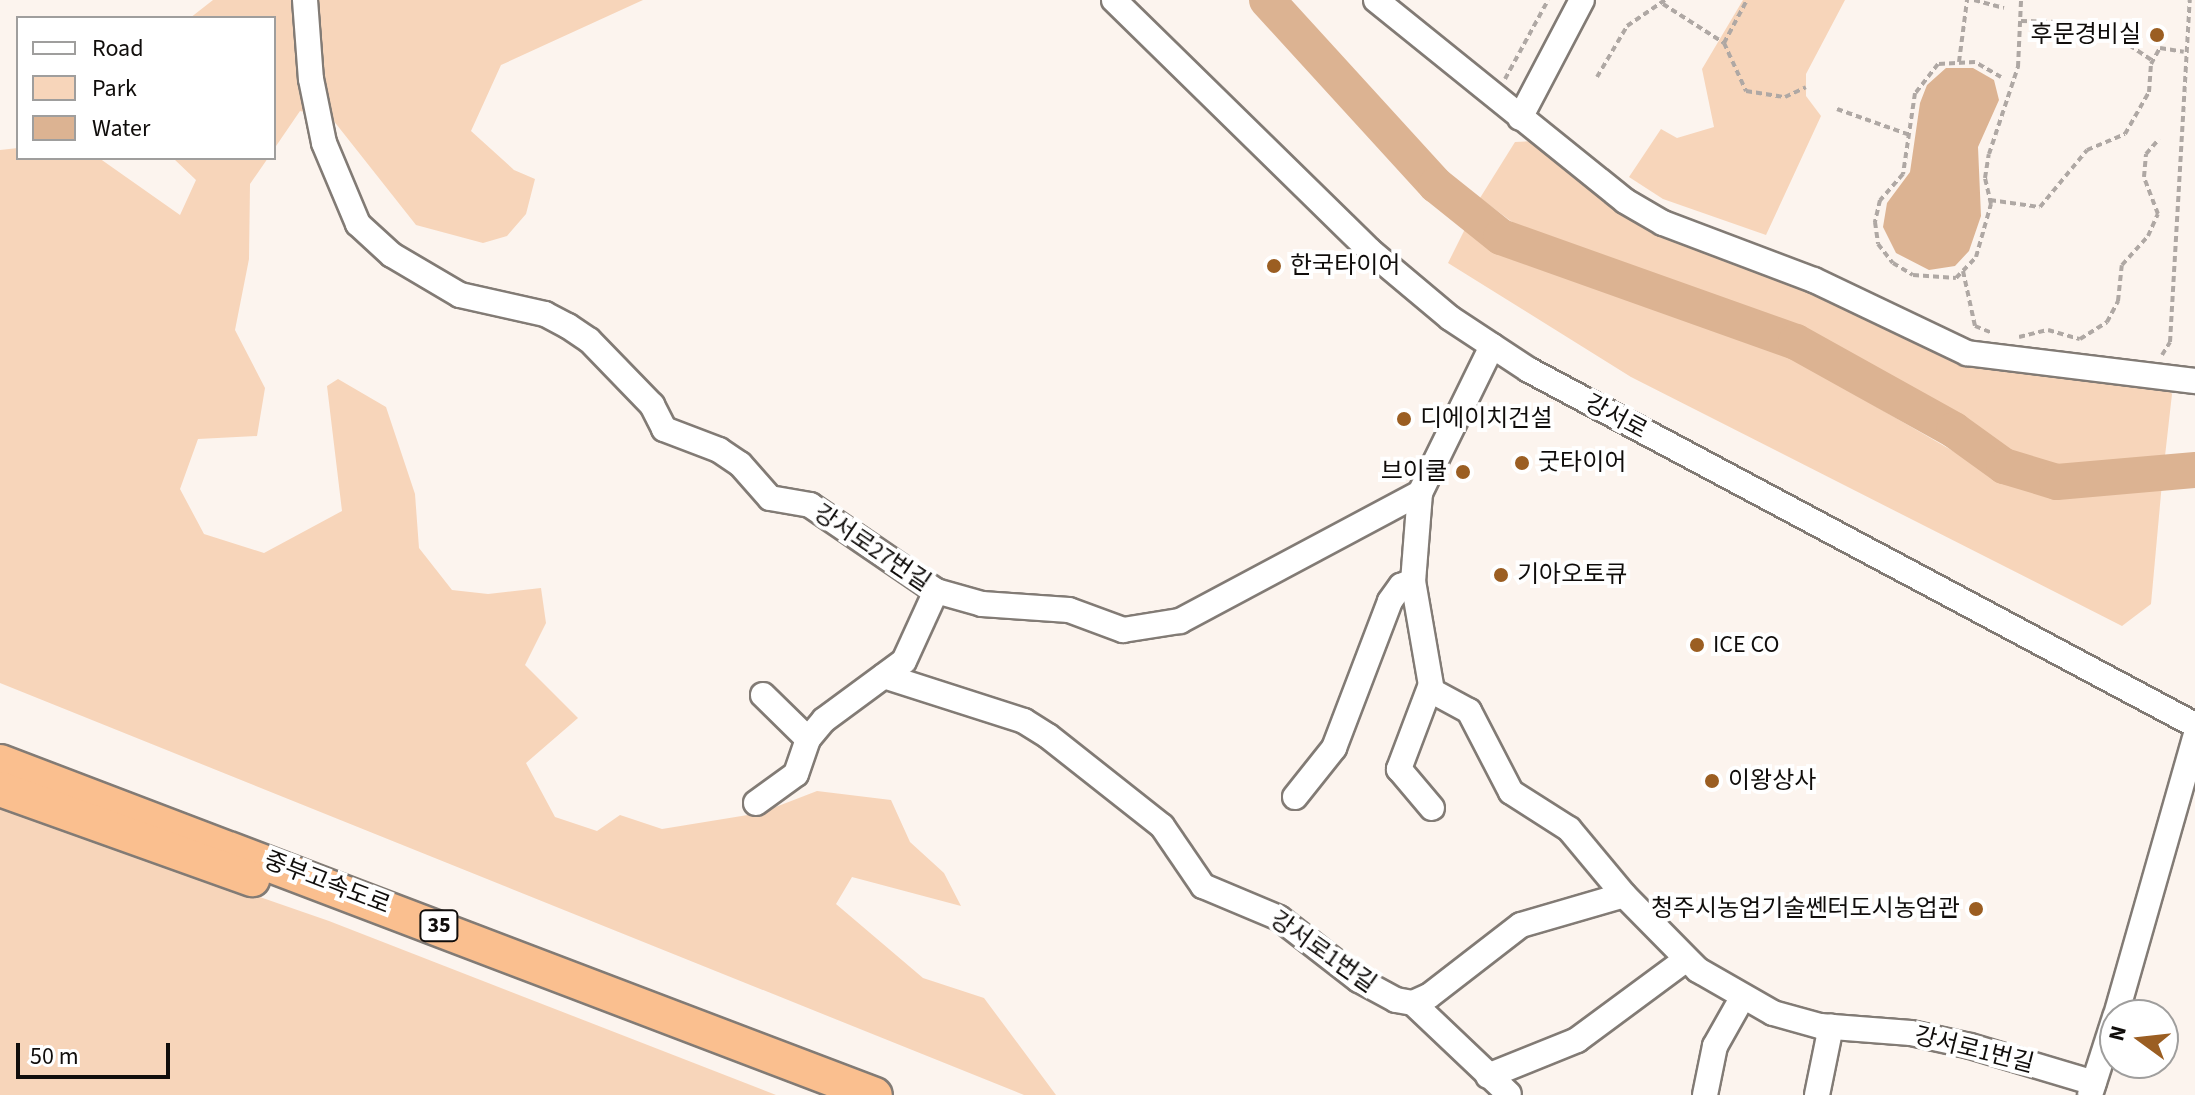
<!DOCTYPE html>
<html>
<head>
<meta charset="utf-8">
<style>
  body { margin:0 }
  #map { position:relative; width:2195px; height:1095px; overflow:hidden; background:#fcf4ee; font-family:"Source Sans 3","Noto Sans KR",sans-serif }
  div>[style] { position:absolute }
  .green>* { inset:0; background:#f7d5ba }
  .water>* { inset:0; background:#dcb392 }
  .river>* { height:36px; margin:-18px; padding:0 18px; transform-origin:18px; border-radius:18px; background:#dcb392 }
  .path>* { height:4px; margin-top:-2px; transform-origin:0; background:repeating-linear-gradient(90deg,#afa8a4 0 6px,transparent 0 10px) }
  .roads { filter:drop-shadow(2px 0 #827b75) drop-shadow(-2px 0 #827b75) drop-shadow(0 2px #827b75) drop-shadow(0 -2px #827b75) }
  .minor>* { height:24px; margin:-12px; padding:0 12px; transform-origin:12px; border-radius:12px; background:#fff }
  .highway>* { height:34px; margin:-17px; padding:0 17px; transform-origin:17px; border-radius:17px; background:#fabf8f }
  .dots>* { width:22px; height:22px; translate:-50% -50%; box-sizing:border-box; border:4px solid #fff; border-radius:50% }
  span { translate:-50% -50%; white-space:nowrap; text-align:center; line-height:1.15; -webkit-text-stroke:8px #fff; paint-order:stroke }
  .shield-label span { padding:2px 6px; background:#fff; border:2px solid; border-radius:6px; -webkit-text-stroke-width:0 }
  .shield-label { font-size:22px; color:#100d0b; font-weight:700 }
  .poi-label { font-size:24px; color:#100d0b }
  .right { translate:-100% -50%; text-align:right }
  .left { translate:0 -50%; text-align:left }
  .street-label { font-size:24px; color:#100d0b }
  .legend { position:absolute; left:16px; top:16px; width:260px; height:144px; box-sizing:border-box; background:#fff; border:2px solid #9f9e9d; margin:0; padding:10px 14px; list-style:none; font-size:24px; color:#100d0b }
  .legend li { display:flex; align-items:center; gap:16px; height:40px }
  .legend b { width:40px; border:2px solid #9f9e9d }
  .north { position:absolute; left:2099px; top:999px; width:80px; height:80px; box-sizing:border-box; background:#fff; border:2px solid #9f9e9d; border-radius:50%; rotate:285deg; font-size:22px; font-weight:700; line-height:32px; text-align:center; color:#100d0b }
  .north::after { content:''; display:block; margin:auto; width:28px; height:36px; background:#9b5e22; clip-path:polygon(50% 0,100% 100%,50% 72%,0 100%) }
  .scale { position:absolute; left:16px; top:1043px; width:154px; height:36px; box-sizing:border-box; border:4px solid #100d0b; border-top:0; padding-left:10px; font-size:24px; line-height:28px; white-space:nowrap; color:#100d0b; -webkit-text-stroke:6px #fff; paint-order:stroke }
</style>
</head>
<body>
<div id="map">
  <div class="green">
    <i style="clip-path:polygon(213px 0,643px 0,501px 65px,471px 131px,514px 170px,535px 179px,526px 214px,507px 236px,483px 243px,416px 225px,333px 120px,300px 111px,274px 149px,274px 18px,190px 18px)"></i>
    <i style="clip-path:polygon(1743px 0,1845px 0,1806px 74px,1806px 96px,1821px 116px,1766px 235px,1663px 199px,1629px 177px,1661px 129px,1677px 138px,1714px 127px,1702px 69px)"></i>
    <i style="clip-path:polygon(1533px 141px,1639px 224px,1809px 286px,1936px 351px,1997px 371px,2165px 385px,2172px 394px,2164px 465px,2098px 471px,2030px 467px,1801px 328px,1528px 234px,1480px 198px,1515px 142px)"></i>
    <i style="clip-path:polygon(18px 148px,18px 158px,99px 158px,180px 215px,196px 180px,173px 158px,268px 158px,250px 184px,249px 259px,235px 330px,265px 388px,257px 436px,198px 439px,180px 489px,204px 534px,264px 553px,342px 511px,327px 386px,338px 379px,386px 407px,415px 494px,419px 548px,452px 590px,488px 594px,541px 588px,546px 623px,525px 665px,578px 718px,526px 763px,555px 817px,597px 831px,620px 815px,662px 829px,760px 813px,817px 791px,891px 800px,910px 842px,944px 873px,961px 906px,852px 877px,836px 904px,923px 978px,984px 998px,1056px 1095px,1024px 1095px,0 683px,0 150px)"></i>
    <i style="clip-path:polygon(1470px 219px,1503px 246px,1785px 354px,1991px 473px,2060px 495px,2162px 483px,2151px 604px,2122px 626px,1631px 377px,1448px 263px)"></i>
    <i style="clip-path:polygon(0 807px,329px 921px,776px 1095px,0 1095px)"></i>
  </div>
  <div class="water">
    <i style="clip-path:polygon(1946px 68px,1973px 68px,1994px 80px,1999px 100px,1978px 147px,1981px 216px,1969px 251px,1955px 266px,1929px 270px,1896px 253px,1883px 227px,1887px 203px,1910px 172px,1920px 103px,1927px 85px)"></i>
  </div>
  <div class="river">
    <i style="left:1267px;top:0;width:251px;rotate:47.6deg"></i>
    <i style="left:1436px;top:185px;width:83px;rotate:38.7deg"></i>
    <i style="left:1501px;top:237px;width:313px;rotate:19.6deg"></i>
    <i style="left:1796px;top:342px;width:181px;rotate:29.1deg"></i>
    <i style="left:1954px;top:430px;width:62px;rotate:35.8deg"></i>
    <i style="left:2004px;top:466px;width:55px;rotate:16.8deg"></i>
    <i style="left:2057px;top:482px;width:139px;rotate:-5deg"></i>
  </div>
  <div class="path">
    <i style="left:1974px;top:0;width:31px;rotate:15deg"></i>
    <i style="left:1663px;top:4px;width:72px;rotate:32.6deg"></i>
    <i style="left:1724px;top:43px;width:53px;rotate:65.4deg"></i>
    <i style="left:1746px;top:91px;width:39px;rotate:9deg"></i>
    <i style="left:1785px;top:97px;width:23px;rotate:-25deg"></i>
    <i style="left:2021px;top:21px;width:75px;rotate:1.5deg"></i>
    <i style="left:2096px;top:23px;width:69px;rotate:33.7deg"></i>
    <i style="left:1724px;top:43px;width:49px;rotate:-61.9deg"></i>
    <i style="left:1959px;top:62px;width:63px;rotate:-82.6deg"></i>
    <i style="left:1597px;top:77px;width:59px;rotate:-59.5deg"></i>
    <i style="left:1627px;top:26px;width:46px;rotate:-34.4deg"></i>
    <i style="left:2001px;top:77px;width:30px;rotate:-150deg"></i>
    <i style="left:1975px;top:62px;width:37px;rotate:177deg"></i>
    <i style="left:1938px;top:64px;width:37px;rotate:128deg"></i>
    <i style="left:1915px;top:93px;width:82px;rotate:98.4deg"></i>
    <i style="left:1903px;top:174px;width:35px;rotate:131deg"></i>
    <i style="left:1880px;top:200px;width:23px;rotate:103deg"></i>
    <i style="left:1875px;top:222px;width:22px;rotate:82deg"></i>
    <i style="left:1878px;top:244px;width:24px;rotate:52deg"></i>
    <i style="left:1893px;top:263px;width:23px;rotate:31deg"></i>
    <i style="left:1913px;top:275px;width:43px;rotate:4deg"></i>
    <i style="left:1956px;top:278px;width:29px;rotate:-46deg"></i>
    <i style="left:1976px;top:257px;width:55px;rotate:-74.2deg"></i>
    <i style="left:1991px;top:204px;width:27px;rotate:-103deg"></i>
    <i style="left:1985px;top:178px;width:24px;rotate:-81deg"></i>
    <i style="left:1989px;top:154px;width:92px;rotate:-71.6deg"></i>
    <i style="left:2018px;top:67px;width:67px;rotate:-87.4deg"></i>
    <i style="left:1505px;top:79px;width:90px;rotate:-61.4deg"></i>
    <i style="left:1837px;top:109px;width:77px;rotate:19.6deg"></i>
    <i style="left:1990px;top:200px;width:50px;rotate:8deg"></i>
    <i style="left:2040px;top:207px;width:74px;rotate:-50.5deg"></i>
    <i style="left:2087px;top:150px;width:41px;rotate:-22.8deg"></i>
    <i style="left:2125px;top:134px;width:48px;rotate:-60.3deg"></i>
    <i style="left:2149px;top:92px;width:28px;rotate:-86deg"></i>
    <i style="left:2151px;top:64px;width:18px;rotate:-61deg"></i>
    <i style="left:2160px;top:48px;width:24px;rotate:9deg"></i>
    <i style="left:1963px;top:271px;width:56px;rotate:77.7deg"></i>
    <i style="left:1975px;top:326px;width:18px;rotate:22deg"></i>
    <i style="left:2019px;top:337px;width:30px;rotate:-14deg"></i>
    <i style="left:2048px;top:330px;width:33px;rotate:16deg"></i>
    <i style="left:2080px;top:339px;width:32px;rotate:-32deg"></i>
    <i style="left:2107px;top:322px;width:24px;rotate:-62deg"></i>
    <i style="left:2118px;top:301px;width:36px;rotate:-84deg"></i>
    <i style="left:2122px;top:265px;width:39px;rotate:-48deg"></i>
    <i style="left:2148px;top:236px;width:24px;rotate:-66deg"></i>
    <i style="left:2158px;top:214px;width:40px;rotate:-111deg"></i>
    <i style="left:2144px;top:177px;width:23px;rotate:-85deg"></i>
    <i style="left:2146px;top:154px;width:20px;rotate:-49deg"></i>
    <i style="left:2162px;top:355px;width:15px;rotate:-58deg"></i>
    <i style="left:2170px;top:342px;width:343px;rotate:-86.7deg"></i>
  </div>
  <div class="roads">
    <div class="minor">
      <i style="left:305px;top:0;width:79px;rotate:85.7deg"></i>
      <i style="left:311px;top:79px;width:65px;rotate:78.5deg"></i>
      <i style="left:324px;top:143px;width:88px;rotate:67.2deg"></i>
      <i style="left:358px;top:224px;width:46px;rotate:42.4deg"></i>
      <i style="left:392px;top:255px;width:79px;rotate:30.5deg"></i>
      <i style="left:460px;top:295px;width:87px;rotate:12.6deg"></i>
      <i style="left:545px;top:314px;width:26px;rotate:28deg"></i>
      <i style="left:568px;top:326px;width:25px;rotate:34deg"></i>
      <i style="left:589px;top:340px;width:91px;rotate:45.9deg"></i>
      <i style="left:652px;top:405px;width:27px;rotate:63deg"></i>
      <i style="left:664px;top:429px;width:59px;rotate:20.9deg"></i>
      <i style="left:719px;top:450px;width:25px;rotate:34deg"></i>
      <i style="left:740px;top:464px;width:45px;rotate:48.6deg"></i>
      <i style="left:770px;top:498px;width:41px;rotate:9.9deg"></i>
      <i style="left:810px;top:505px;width:153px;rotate:34.3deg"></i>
      <i style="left:936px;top:591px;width:48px;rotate:15.8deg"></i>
      <i style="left:982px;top:604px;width:87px;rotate:3.9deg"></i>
      <i style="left:1069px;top:610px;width:58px;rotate:20.3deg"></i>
      <i style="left:1123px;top:630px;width:58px;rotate:-9deg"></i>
      <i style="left:1180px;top:621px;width:272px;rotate:-28.1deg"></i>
      <i style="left:1420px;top:493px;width:164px;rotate:-63.9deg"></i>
      <i style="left:1114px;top:0;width:357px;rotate:44.4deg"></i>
      <i style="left:1369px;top:250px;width:106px;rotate:40deg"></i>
      <i style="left:1450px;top:318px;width:95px;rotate:33.4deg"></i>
      <i style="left:1529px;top:370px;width:755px;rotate:28.06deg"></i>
      <i style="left:1376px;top:0;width:320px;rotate:38.9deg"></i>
      <i style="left:1625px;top:201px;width:44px;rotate:30.1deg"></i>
      <i style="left:1663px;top:223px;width:161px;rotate:20.7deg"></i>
      <i style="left:1814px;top:280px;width:170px;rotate:25.5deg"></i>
      <i style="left:1967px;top:353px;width:230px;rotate:7deg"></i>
      <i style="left:1520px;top:118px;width:133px;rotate:-62.3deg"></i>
      <i style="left:1420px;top:493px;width:88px;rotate:94.5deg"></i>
      <i style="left:1413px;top:581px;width:112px;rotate:80.2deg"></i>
      <i style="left:1432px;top:691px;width:42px;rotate:28.4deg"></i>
      <i style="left:1469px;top:711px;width:91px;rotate:62.6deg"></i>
      <i style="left:1511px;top:792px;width:69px;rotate:32.5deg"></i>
      <i style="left:1569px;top:829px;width:86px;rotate:50.2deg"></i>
      <i style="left:884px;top:676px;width:147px;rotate:17.8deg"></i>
      <i style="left:1024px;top:721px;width:28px;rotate:32deg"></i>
      <i style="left:1048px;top:736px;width:145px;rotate:38.3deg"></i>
      <i style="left:1162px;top:826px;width:73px;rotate:55.7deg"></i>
      <i style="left:1203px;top:886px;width:82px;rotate:22.8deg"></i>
      <i style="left:1279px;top:918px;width:101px;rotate:37.8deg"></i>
      <i style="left:1359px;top:980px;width:42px;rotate:28.4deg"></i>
      <i style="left:1396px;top:1000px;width:17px;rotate:10deg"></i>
      <i style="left:1413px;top:1003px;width:17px;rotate:-24deg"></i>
      <i style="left:1429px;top:996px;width:116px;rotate:-37.7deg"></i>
      <i style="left:1521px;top:925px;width:107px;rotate:-16.2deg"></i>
      <i style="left:1624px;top:895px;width:105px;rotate:45.4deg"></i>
      <i style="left:1698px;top:970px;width:86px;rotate:29.8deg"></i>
      <i style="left:1773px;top:1013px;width:49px;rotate:15.5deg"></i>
      <i style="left:1820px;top:1026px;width:91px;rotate:4.4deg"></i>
      <i style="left:1911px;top:1033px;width:60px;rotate:12.4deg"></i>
      <i style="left:1970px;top:1046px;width:129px;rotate:16.6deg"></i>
      <i style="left:1430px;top:687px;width:88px;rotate:110.7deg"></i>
      <i style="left:1399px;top:769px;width:51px;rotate:49.8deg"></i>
      <i style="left:763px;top:695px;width:63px;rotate:44.4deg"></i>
      <i style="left:1295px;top:797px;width:63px;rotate:-51.5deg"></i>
      <i style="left:1334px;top:748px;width:157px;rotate:-69.1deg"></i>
      <i style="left:1390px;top:601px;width:19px;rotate:-54deg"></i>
      <i style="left:1401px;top:586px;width:13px;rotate:-23deg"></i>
      <i style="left:756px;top:803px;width:49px;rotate:-35.9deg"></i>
      <i style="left:796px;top:774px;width:37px;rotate:-71deg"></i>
      <i style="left:808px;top:739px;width:25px;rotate:-50deg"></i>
      <i style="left:824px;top:720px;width:99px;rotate:-36.4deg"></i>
      <i style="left:904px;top:661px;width:77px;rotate:-65.4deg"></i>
      <i style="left:1413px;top:1003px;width:132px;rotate:43.5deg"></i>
      <i style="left:2116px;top:1015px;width:289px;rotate:-74.1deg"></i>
      <i style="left:1488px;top:1076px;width:96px;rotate:-22deg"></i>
      <i style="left:1577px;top:1040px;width:134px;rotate:-36.5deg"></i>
      <i style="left:1705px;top:1095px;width:50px;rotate:-78.5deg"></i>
      <i style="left:1715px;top:1046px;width:55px;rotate:-60.6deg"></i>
      <i style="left:1817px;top:1095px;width:70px;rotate:-78.5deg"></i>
      <i style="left:2090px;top:1095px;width:82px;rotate:-72.2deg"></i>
    </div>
    <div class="highway">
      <i style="left:0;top:762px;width:936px;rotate:20.84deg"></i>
      <i style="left:0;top:789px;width:268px;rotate:19.7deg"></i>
    </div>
  </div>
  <div class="dots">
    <i style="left:2157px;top:35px;background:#9b5e22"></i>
    <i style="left:1274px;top:266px;background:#9b5e22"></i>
    <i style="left:1404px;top:419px;background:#9b5e22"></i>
    <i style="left:1522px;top:463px;background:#9b5e22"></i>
    <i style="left:1463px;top:472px;background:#9b5e22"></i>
    <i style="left:1501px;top:575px;background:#9b5e22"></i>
    <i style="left:1697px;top:645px;background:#9b5e22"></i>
    <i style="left:1712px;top:781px;background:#9b5e22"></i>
    <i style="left:1976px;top:909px;background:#9b5e22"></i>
  </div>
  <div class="shield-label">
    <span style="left:439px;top:926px">35</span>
  </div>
  <div class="poi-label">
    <span class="right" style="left:2141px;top:35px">후문경비실</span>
    <span class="left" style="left:1290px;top:266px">한국타이어</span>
    <span class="left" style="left:1420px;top:419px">디에이치건설</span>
    <span class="left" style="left:1538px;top:463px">굿타이어</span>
    <span class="right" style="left:1447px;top:472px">브이쿨</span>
    <span class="left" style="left:1517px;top:575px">기아오토큐</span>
    <span class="left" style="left:1713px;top:645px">ICE CO</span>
    <span class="left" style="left:1728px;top:781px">이왕상사</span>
    <span class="right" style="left:1960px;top:909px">청주시농업기술쎈터도시농업관</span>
  </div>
  <div class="street-label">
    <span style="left:1616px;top:417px;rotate:28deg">강서로</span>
    <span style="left:872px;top:548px;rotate:34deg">강서로27번길</span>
    <span style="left:327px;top:883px;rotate:21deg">중부고속도로</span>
    <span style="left:1323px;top:952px;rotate:35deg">강서로1번길</span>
    <span style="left:1974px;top:1050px;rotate:14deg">강서로1번길</span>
  </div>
  <ul class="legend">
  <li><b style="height:10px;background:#fff"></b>Road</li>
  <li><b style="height:22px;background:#f7d5ba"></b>Park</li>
  <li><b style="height:22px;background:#dcb392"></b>Water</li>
  </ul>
  <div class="north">N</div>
  <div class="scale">50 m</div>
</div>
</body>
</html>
